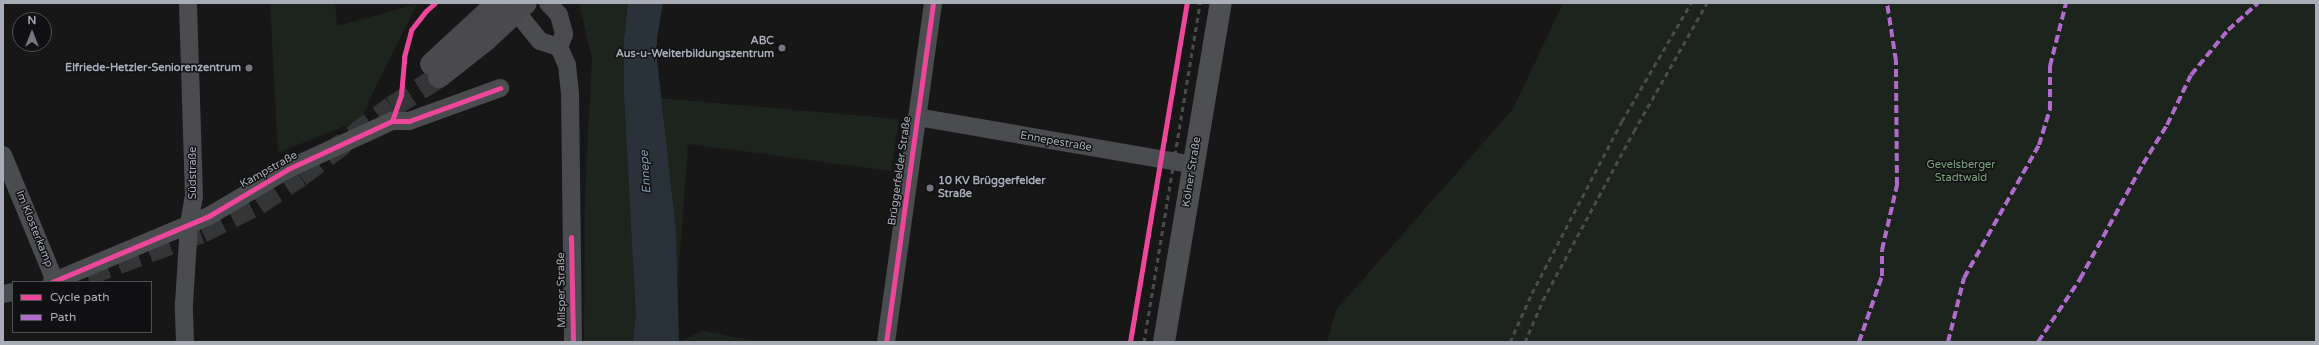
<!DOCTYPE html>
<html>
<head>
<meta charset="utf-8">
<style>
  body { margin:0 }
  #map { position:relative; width:2319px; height:345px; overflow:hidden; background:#171717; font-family:"Varela Round",sans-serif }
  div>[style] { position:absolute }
  .green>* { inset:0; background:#1d241e }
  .water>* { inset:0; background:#2a3239 }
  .secondary-tunnel>* { height:22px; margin-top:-11px; transform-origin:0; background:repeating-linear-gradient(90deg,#343537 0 22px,transparent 0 33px) }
  .minor>* { height:18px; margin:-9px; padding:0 9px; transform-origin:9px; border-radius:9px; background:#4b4c50 }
  .secondary>* { height:22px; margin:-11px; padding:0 11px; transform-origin:11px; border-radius:11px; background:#4a4a4e }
  .primary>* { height:22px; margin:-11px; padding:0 11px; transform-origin:11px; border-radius:11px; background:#4d4f52 }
  .rail>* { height:3px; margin-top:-1.5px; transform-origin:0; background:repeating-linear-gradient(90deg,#4b4c4f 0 5px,transparent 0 9px) }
  .quiet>* { height:4px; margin-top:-2px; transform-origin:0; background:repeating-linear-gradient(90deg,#b06ccc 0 8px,transparent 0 12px) }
  .cycleway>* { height:5px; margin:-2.5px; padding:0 2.5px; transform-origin:2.5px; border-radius:2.5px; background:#ed469a }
  .dots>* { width:11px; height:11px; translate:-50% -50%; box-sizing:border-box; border:2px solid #111113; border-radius:50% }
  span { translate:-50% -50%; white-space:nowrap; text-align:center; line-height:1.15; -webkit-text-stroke:3px #111113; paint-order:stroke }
  .poi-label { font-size:11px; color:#a8adb8; font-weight:700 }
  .right { translate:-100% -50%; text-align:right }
  .left { translate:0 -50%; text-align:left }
  .street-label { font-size:11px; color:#a8adb8 }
  .park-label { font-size:11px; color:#7fa381 }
  .water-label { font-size:12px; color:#7f9bb3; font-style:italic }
  .frame { position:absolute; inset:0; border:4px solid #a8adb8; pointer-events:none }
  .legend { position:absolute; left:12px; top:281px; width:140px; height:52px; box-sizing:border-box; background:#111113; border:1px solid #4d4f55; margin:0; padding:5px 7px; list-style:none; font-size:12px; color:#a8adb8 }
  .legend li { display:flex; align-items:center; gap:8px; height:20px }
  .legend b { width:20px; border:1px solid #4d4f55 }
  .north { position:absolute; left:12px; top:12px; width:40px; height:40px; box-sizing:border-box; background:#111113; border:1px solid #4d4f55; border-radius:50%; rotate:0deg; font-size:11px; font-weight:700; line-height:16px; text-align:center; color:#a8adb8 }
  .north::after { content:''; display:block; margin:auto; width:14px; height:18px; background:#757880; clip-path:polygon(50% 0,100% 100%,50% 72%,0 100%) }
</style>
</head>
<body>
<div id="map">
  <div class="green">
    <i style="clip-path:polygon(270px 3px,335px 3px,337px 26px,417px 4px,373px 92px,362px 119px,278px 153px)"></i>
    <i style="clip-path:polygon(579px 3px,628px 3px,624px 39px,625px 95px,899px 119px,891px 171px,688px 144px,674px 334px,680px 341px,703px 331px,762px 342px,584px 342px,585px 193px,592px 59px)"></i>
    <i style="clip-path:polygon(1563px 3px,2316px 3px,2316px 342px,1327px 342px,1336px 310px,1513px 109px)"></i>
  </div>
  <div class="water">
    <i style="clip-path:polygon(628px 3px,663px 3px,657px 38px,657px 59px,676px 232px,679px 342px,633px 342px,636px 314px,624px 95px,624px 39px)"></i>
  </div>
  <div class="secondary-tunnel">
    <i style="left:87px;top:275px;width:123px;rotate:-20.5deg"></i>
    <i style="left:202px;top:232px;width:63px;rotate:-26.6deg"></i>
    <i style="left:258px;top:204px;width:50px;rotate:-33.7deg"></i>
    <i style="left:300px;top:176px;width:115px;rotate:-36.9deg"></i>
    <i style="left:392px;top:107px;width:56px;rotate:-32.6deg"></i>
  </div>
  <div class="minor">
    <i style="left:509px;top:3px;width:49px;rotate:50.8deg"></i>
    <i style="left:540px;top:41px;width:20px;rotate:18deg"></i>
    <i style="left:548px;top:3px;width:16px;rotate:47deg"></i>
    <i style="left:559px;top:15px;width:20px;rotate:75deg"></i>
    <i style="left:564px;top:34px;width:14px;rotate:111deg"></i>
    <i style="left:559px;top:47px;width:20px;rotate:66deg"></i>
    <i style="left:567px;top:65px;width:28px;rotate:84deg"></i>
    <i style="left:570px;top:93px;width:249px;rotate:89.3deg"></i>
    <i style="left:917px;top:117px;width:282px;rotate:9.8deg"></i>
    <i style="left:3px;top:155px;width:136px;rotate:67.6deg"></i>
    <i style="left:52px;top:282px;width:170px;rotate:-22.8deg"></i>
    <i style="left:209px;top:216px;width:92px;rotate:-30.7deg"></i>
    <i style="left:288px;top:169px;width:115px;rotate:-24.8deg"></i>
    <i style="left:392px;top:121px;width:17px"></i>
    <i style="left:409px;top:121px;width:97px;rotate:-19.9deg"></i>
    <i style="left:3px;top:294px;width:10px;rotate:-11deg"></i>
    <i style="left:185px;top:342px;width:38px;rotate:-92deg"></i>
    <i style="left:184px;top:304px;width:80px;rotate:-86.4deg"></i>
    <i style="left:189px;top:224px;width:28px;rotate:-80deg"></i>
    <i style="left:194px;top:196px;width:193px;rotate:-91.8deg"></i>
    <i style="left:886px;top:342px;width:342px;rotate:-82.1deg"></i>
  </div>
  <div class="secondary">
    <i style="left:431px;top:64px;width:90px;rotate:-42.7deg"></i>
    <i style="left:439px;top:77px;width:60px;rotate:-38.2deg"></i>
    <i style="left:486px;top:40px;width:54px;rotate:-42.8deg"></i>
  </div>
  <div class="primary">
    <i style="left:1164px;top:342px;width:344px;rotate:-80.5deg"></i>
  </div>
  <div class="rail">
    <i style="left:1144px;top:342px;width:344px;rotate:-80.6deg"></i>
    <i style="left:1510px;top:342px;width:54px;rotate:-65.8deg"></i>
    <i style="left:1532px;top:293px;width:194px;rotate:-62.4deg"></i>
    <i style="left:1622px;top:121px;width:137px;rotate:-59.7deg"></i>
    <i style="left:1525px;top:342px;width:46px;rotate:-66.8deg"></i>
    <i style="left:1543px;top:300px;width:192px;rotate:-61.7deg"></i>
    <i style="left:1634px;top:131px;width:147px;rotate:-60.3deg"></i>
  </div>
  <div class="quiet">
    <i style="left:1859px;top:342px;width:70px;rotate:-70.8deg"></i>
    <i style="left:1882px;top:276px;width:26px;rotate:-90deg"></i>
    <i style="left:1882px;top:250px;width:67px;rotate:-77deg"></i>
    <i style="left:1897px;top:185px;width:124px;rotate:-90.5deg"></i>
    <i style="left:1896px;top:61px;width:59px;rotate:-98.8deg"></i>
    <i style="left:1948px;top:342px;width:66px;rotate:-76deg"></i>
    <i style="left:1964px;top:278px;width:153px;rotate:-60.6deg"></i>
    <i style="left:2039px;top:145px;width:38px;rotate:-73deg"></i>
    <i style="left:2050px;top:109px;width:43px;rotate:-90deg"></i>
    <i style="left:2050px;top:66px;width:65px;rotate:-75.7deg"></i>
    <i style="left:2038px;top:342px;width:76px;rotate:-56.3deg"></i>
    <i style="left:2080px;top:279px;width:131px;rotate:-61.3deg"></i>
    <i style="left:2143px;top:164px;width:46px;rotate:-58.4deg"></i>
    <i style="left:2167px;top:125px;width:55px;rotate:-64.4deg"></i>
    <i style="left:2191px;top:75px;width:58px;rotate:-50.6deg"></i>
    <i style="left:2228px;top:30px;width:40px;rotate:-42deg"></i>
  </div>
  <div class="cycleway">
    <i style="left:392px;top:121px;width:28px;rotate:-71deg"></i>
    <i style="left:401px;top:95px;width:38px;rotate:-85deg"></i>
    <i style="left:404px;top:57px;width:28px;rotate:-75deg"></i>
    <i style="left:411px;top:30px;width:24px;rotate:-52deg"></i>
    <i style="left:426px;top:11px;width:12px;rotate:-42deg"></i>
    <i style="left:571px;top:237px;width:105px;rotate:88.9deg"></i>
    <i style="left:52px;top:282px;width:170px;rotate:-22.8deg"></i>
    <i style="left:209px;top:216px;width:92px;rotate:-30.7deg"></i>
    <i style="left:288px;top:169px;width:115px;rotate:-24.8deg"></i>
    <i style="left:392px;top:121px;width:17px"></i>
    <i style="left:409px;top:121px;width:97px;rotate:-19.9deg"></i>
    <i style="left:886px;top:342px;width:342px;rotate:-82.1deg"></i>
    <i style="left:1130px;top:342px;width:344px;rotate:-80.5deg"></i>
  </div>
  <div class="dots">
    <i style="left:782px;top:48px;background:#757880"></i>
    <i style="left:249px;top:68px;background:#757880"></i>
    <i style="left:930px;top:188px;background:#757880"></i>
  </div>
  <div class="poi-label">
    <span class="right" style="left:774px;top:48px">ABC<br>Aus-u-Weiterbildungszentrum</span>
    <span class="right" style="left:241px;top:68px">Elfriede-Hetzler-Seniorenzentrum</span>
    <span class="left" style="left:938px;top:188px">10 KV Brüggerfelder<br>Straße</span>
  </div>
  <div class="street-label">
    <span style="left:1056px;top:142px;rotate:10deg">Ennepestraße</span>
    <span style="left:269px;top:170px;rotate:-29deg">Kampstraße</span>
    <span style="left:900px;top:171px;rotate:-82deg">Brüggerfelder Straße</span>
    <span style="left:1192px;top:172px;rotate:-81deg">Kölner Straße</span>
    <span style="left:193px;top:173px;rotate:-90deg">Südstraße</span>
    <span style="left:34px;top:229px;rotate:68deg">Im Klosterkamp</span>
    <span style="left:562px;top:290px;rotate:-91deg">Milsper Straße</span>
  </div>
  <div class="park-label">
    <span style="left:1961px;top:172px">Gevelsberger<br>Stadtwald</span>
  </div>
  <div class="water-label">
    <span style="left:646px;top:172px;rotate:-94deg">Ennepe</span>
  </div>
  <div class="frame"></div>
  <ul class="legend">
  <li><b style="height:5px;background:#ed469a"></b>Cycle path</li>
  <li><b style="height:5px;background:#b06ccc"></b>Path</li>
  </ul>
  <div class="north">N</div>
</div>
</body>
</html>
